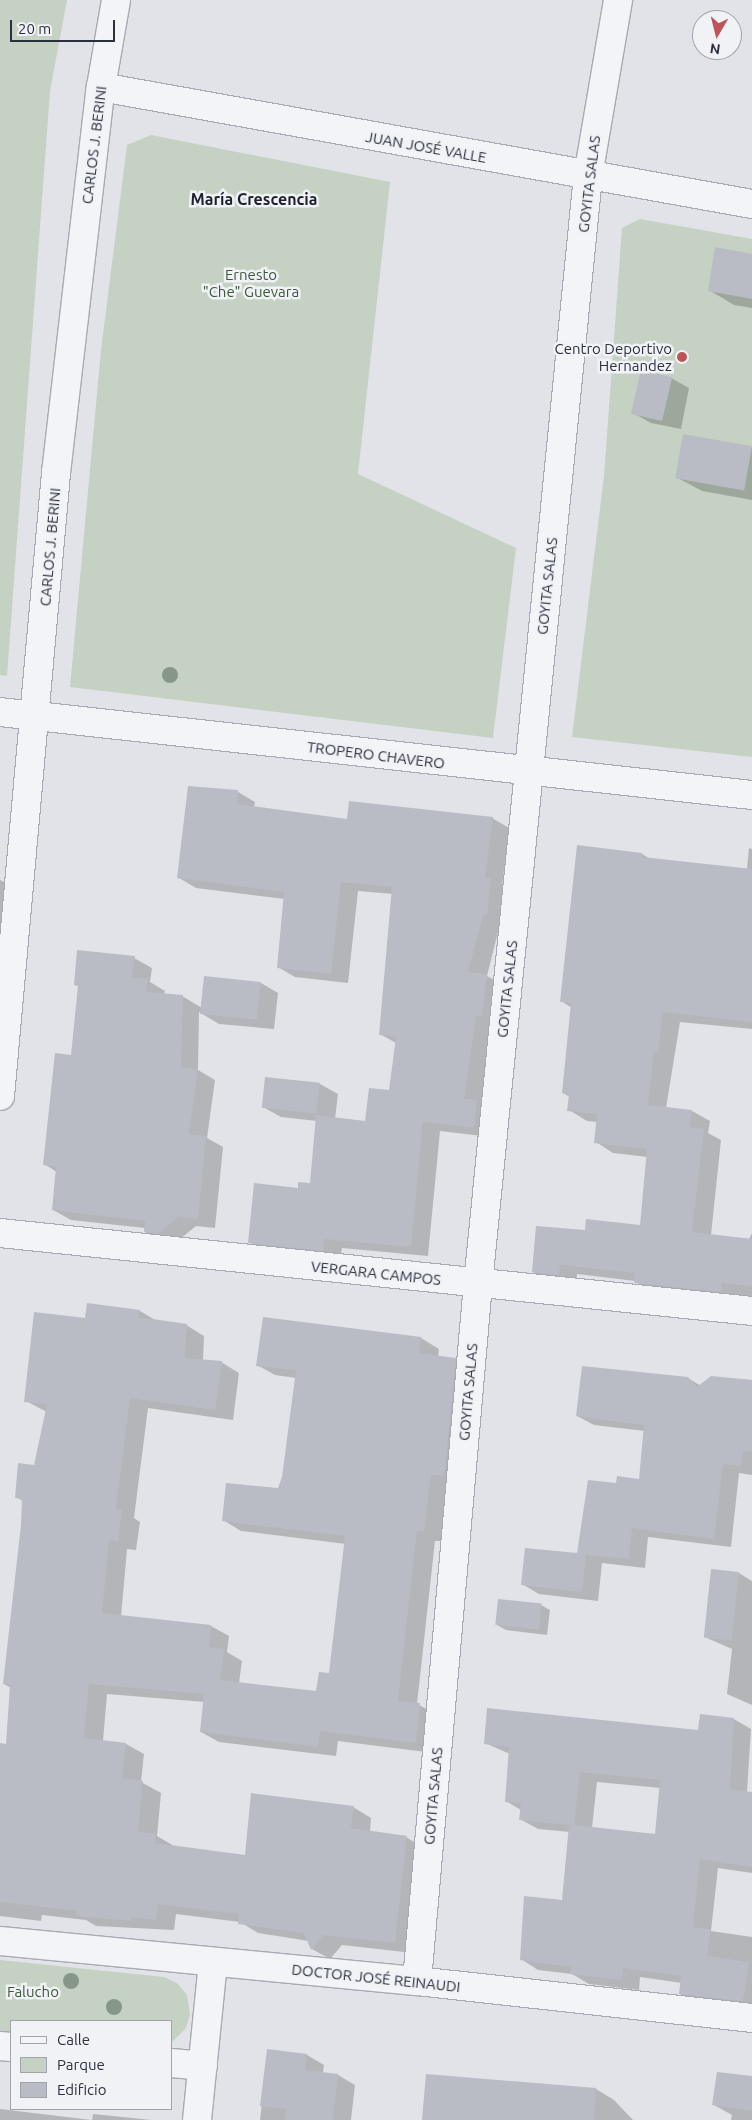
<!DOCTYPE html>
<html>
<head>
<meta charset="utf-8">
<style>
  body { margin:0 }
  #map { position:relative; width:752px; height:2120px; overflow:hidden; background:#e1e3e8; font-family:Ubuntu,sans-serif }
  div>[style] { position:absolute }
  .green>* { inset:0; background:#c5d1c3 }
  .shadow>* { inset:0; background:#0003 }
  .building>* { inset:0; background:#b9bcc4; transform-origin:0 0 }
  .roads { filter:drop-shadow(1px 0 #a7aab2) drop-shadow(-1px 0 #a7aab2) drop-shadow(0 1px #a7aab2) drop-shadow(0 -1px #a7aab2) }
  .minor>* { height:28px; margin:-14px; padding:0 14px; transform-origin:14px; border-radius:14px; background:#f3f4f7 }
  .trees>* { width:16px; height:16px; margin:-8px; border-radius:50%; background:#869788 }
  .dots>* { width:14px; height:14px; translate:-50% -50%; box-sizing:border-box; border:2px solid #f0f2f6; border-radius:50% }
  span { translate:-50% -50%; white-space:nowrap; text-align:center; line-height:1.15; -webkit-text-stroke:5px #f0f2f6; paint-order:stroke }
  .street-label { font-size:15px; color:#2b303e }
  .park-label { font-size:15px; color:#3c583a }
  .poi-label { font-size:15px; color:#2b303e }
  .right { translate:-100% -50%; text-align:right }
  .neighbourhood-label { font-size:16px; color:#1d212e; font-weight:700 }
  .legend { position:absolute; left:10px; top:2020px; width:162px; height:90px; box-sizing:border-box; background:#f0f2f6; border:1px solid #a1a4ac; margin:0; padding:6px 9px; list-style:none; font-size:15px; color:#2b303e }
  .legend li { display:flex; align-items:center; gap:10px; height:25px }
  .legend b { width:25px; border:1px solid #a1a4ac }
  .north { position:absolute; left:692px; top:10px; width:50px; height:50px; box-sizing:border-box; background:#f0f2f6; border:1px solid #a1a4ac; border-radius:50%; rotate:188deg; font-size:14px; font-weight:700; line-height:20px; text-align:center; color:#2b303e }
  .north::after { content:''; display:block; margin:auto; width:18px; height:22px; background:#be5458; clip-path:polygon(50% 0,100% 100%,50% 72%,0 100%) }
  .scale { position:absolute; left:10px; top:20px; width:105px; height:22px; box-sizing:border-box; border:2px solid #2b303e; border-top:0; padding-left:6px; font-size:15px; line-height:18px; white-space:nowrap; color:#2b303e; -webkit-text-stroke:4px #f0f2f6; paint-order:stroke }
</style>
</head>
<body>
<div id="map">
  <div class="green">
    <i style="clip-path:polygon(0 0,67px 0,50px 91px,7px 676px,0 675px)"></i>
    <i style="clip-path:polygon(151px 135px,390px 182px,358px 474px,516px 548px,493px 738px,70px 687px,101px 350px,127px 145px)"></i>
    <i style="clip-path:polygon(640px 219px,752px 239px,752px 757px,572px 737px,604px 476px,622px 228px)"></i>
    <i style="clip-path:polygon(0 1960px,164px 1977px,177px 1983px,187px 1995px,190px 2014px,186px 2028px,171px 2043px,171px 2021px,11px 2021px,11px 2033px,0 2032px)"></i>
  </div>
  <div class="shadow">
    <i style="clip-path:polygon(752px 255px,752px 308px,734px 305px,709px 290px)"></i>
    <i style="clip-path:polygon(671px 378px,689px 388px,681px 429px,651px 423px,633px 413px)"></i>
    <i style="clip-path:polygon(752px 448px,752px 500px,702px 491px,676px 477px)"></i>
    <i style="clip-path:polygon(238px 792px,255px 802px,254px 808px,349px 820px,492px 818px,509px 828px,502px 886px,508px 889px,504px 924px,500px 924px,487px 976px,504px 985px,493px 1025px,482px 1104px,494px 1111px,491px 1137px,440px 1131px,428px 1256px,342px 1248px,340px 1260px,266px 1252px,249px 1242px,299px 1189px,311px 1184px,317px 1121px,281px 1117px,263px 1107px,266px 1078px,320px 1084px,338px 1094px,335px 1119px,366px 1122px,390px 1092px,396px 1043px,380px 1034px,393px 894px,358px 891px,348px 983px,295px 977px,278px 967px,285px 899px,196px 888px,179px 878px)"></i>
    <i style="clip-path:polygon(749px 848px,752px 849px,752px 1029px,680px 1022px,666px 1108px,692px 1111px,710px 1121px,708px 1133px,721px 1140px,711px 1235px,749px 1239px,752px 1233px,752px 1298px,653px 1293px,635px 1281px,577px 1274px,576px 1285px,551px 1282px,533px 1272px,586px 1232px,641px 1226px,648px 1157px,613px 1153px,596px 1142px,598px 1122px,587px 1121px,569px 1110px,570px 1097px,563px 1093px,572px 1008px,561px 1001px,642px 854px,650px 859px,747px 869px)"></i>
    <i style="clip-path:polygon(0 880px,6px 883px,2px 927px,0 926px)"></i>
    <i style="clip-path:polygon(134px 958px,152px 968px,150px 982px,165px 991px,164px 995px,182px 996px,202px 1008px,261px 983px,278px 993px,274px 1029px,219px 1024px,199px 1012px,198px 1070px,215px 1080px,207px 1138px,223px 1147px,215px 1228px,196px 1226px,175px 1243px,162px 1242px,145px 1232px,145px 1228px,71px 1220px,53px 1210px,57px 1172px,44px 1164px,72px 1056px,79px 987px,76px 985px)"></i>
    <i style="clip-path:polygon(140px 1311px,157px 1321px,186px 1325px,204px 1336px,203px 1361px,221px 1362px,239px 1373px,233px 1420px,148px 1408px,134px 1518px,140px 1522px,136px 1550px,127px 1549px,121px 1617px,211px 1626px,229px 1636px,227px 1652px,242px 1661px,239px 1683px,317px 1693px,330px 1674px,346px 1544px,241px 1531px,223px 1520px,279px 1490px,283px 1477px,296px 1378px,275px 1375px,257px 1365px,421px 1338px,439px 1349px,438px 1357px,455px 1359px,474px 1369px,442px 1541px,435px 1541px,417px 1704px,438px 1715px,434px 1753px,338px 1741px,336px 1756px,219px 1742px,201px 1732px,205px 1702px,107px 1694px,103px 1741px,126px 1744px,144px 1754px,141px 1782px,161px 1793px,157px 1836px,174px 1846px,246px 1857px,353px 1807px,371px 1818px,370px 1832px,406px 1837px,424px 1848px,413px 1953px,342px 1945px,330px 1959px,312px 1949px,309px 1941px,258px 1933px,240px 1922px,176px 1914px,174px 1930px,96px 1926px,86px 1920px,42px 1915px,41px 1921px,0 1916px,0 1745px,7px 1745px,11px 1688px,4px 1684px,22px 1525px,23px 1501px,16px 1497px,35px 1467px,47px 1412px,26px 1401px,86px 1319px)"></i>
    <i style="clip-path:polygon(688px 1378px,701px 1386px,711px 1378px,752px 1380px,752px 1475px,739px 1473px,731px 1547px,648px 1537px,645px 1568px,602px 1563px,598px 1601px,539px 1594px,522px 1584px,578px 1555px,617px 1484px,640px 1480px,645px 1431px,594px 1425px,577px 1416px)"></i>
    <i style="clip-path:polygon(739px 1573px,752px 1581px,752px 1705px,727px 1694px,732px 1649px,707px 1638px)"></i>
    <i style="clip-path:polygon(541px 1605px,550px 1610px,547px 1635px,506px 1630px,497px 1625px)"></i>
    <i style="clip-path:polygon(evenodd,734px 1719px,751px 1729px,747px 1792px,752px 1793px,752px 1873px,718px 1868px,711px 1931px,752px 1937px,752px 2010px,698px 2004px,680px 1994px,682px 1983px,640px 1977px,639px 1990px,589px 1984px,572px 1974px,538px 1970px,521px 1959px,563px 1901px,570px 1832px,538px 1829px,520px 1819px,521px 1810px,506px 1801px,510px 1754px,485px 1743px,700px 1731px,734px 1719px,597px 1782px,661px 1788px,656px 1836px,592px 1828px,597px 1782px)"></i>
    <i style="clip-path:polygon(268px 2051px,307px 2055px,324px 2065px,323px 2073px,338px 2075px,355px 2085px,351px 2120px,260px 2120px)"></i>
    <i style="clip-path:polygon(752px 2077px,752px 2120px,731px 2120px,732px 2115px,714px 2105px)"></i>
    <i style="clip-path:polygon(596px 2089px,614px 2100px,633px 2120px,423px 2120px)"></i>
    <i style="clip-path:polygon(0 2109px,92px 2120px,93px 2114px,152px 2120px,0 2120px)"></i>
  </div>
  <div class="building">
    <i style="clip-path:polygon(715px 247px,752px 254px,752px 299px,708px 291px)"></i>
    <i style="left:641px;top:370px;width:32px;height:45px;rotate:13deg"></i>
    <i style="left:683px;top:434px;width:70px;height:45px;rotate:10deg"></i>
    <i style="clip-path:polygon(188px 786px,238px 790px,237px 804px,347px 819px,349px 801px,493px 817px,485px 878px,491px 878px,487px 915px,483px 915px,468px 972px,487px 974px,482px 1016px,476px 1016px,464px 1099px,477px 1100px,474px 1128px,423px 1122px,411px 1247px,324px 1239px,323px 1251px,248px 1243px,254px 1183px,298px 1188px,298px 1182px,310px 1183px,316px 1115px,365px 1121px,369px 1088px,389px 1090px,396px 1037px,379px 1035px,392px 887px,341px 882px,331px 974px,277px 968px,284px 892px,177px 878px)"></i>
    <i style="clip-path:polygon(577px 845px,642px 853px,642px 857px,752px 869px,752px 1022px,663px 1012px,658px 1053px,654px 1052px,648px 1105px,692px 1110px,690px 1127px,704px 1129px,692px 1232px,752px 1239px,752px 1286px,722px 1283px,721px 1292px,634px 1283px,635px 1273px,560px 1265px,559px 1275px,532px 1272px,536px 1226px,585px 1230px,586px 1219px,640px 1225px,647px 1149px,594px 1143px,597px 1114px,567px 1111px,569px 1094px,562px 1093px,571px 1003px,560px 1002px)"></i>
    <i style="clip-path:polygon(77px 950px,135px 956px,132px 977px,148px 979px,146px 992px,183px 995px,181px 1067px,198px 1069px,189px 1134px,206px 1136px,198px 1219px,179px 1217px,157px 1234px,144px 1232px,145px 1221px,52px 1210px,56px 1167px,43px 1165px,55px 1053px,71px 1055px,78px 986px,74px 985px)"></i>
    <i style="left:204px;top:976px;width:57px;height:38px;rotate:6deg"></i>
    <i style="left:265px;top:1077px;width:55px;height:31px;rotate:6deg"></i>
    <i style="clip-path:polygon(87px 1303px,140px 1310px,139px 1317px,187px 1324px,185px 1358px,222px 1361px,215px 1410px,130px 1398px,116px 1509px,122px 1510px,118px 1541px,109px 1540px,102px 1613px,211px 1625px,209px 1647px,224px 1649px,220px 1680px,316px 1691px,319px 1672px,329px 1673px,345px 1536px,222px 1521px,226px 1483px,278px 1488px,282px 1477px,296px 1370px,256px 1366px,263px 1317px,421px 1337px,419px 1353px,456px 1358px,444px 1476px,431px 1475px,424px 1531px,417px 1531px,398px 1701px,420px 1703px,416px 1743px,320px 1731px,318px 1747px,200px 1732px,204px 1694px,89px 1684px,84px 1738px,126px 1743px,122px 1778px,143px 1781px,138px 1832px,156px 1834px,155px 1843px,245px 1855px,251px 1793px,354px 1806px,351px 1828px,407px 1836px,395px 1943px,323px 1935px,311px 1950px,304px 1933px,238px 1924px,239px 1914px,158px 1904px,156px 1920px,131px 1917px,131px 1921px,76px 1916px,77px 1911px,0 1902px,0 1743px,6px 1744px,10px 1685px,3px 1684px,21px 1525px,22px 1499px,15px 1498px,18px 1463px,34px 1465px,47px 1404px,24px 1402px,34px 1312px,85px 1318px)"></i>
    <i style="clip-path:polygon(582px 1366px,688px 1377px,697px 1387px,711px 1376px,752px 1380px,752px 1452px,743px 1451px,741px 1466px,723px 1464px,714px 1539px,632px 1528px,629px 1559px,586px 1555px,582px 1592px,521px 1585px,525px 1548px,577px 1553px,588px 1480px,616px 1483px,617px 1476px,639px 1479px,644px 1425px,576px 1416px)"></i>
    <i style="left:711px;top:1569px;width:28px;height:69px;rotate:6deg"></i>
    <i style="left:498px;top:1599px;width:44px;height:26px;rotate:6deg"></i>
    <i style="clip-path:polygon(evenodd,487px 1708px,698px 1730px,700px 1714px,734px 1718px,730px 1789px,752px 1792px,752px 1867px,700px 1859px,693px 1927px,711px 1930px,707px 1956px,749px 1962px,743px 2001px,679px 1994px,681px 1976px,623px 1968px,622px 1980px,570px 1974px,571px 1967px,520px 1960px,524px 1896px,562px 1900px,569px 1825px,519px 1820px,521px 1803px,505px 1802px,509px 1747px,484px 1744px,487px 1708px,580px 1772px,660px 1780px,655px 1834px,574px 1825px,580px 1772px)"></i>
    <i style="clip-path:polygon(267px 2049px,307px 2054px,305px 2070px,338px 2074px,333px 2120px,285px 2120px,286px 2109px,260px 2106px)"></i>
    <i style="clip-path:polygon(717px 2072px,752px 2076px,752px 2111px,712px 2105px)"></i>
    <i style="clip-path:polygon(426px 2074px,596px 2088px,594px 2120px,422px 2120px)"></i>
  </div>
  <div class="roads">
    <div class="minor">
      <i style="left:101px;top:87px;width:661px;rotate:10.19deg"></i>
      <i style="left:0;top:712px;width:757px;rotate:6.3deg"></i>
      <i style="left:0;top:1096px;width:626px;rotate:-84.86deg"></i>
      <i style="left:56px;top:473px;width:389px;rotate:-83.4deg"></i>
      <i style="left:101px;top:87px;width:88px;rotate:-80.2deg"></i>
      <i style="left:0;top:1233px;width:756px;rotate:5.92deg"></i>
      <i style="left:0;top:1941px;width:419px;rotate:5.5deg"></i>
      <i style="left:417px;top:1981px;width:337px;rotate:6.3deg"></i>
      <i style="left:417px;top:1981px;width:700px;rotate:-85deg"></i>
      <i style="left:478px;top:1284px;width:1113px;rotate:-84.33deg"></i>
      <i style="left:588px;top:176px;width:179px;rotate:-80.3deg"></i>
      <i style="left:0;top:2046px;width:11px;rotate:5deg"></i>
      <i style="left:171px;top:2063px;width:32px;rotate:5deg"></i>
      <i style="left:197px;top:2120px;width:159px;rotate:-84.2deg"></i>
    </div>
  </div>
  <div class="trees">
    <i style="left:170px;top:675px"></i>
    <i style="left:71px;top:1981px"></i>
    <i style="left:114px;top:2007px"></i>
  </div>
  <div class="dots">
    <i style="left:682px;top:357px;background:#be5458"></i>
  </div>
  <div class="street-label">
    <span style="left:94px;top:145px;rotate:-83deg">CARLOS J. BERINI</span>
    <span style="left:426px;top:147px;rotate:10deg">JUAN JOSÉ VALLE</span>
    <span style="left:589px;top:184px;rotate:-83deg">GOYITA SALAS</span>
    <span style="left:50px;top:547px;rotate:-85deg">CARLOS J. BERINI</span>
    <span style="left:547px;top:586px;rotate:-84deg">GOYITA SALAS</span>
    <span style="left:376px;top:755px;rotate:7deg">TROPERO CHAVERO</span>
    <span style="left:507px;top:989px;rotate:-84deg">GOYITA SALAS</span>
    <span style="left:376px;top:1273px;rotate:6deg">VERGARA CAMPOS</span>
    <span style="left:468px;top:1392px;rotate:-85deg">GOYITA SALAS</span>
    <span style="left:433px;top:1796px;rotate:-85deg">GOYITA SALAS</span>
    <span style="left:376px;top:1978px;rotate:6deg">DOCTOR JOSÉ REINAUDI</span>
  </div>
  <div class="park-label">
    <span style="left:251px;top:283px">Ernesto<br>"Che" Guevara</span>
    <span style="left:33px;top:1992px">Falucho</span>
  </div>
  <div class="poi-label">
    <span class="right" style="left:672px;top:357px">Centro Deportivo<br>Hernandez</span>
  </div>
  <div class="neighbourhood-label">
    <span style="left:254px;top:199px">María Crescencia</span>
  </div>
  <ul class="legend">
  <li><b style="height:6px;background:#f3f4f7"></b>Calle</li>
  <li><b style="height:14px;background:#c5d1c3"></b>Parque</li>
  <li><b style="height:14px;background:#b9bcc4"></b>Edificio</li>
  </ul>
  <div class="north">N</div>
  <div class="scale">20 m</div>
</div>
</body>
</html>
